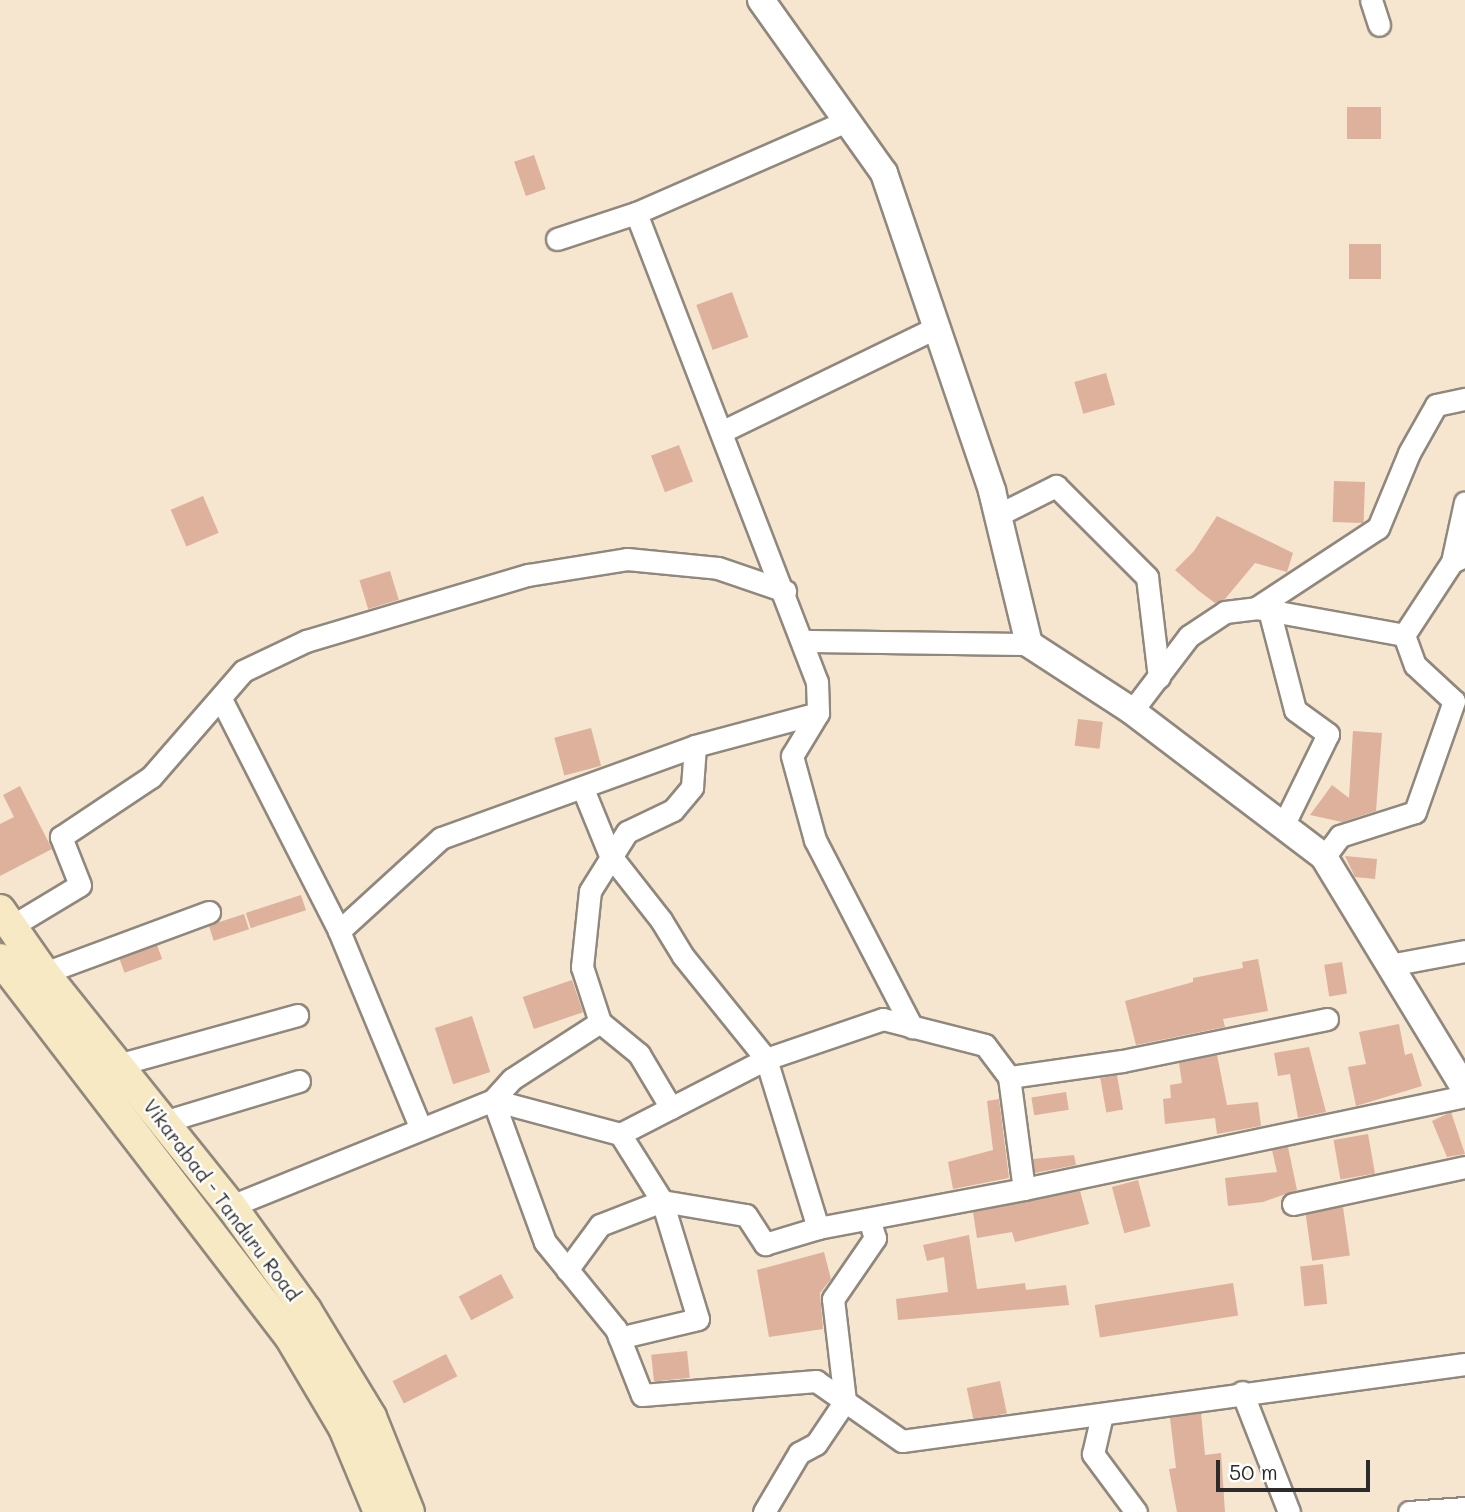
<!DOCTYPE html>
<html>
<head>
<meta charset="utf-8">
<style>
  body { margin:0 }
  #map { position:relative; width:1465px; height:1512px; overflow:hidden; background:#f6e5cf; font-family:Mali,sans-serif }
  div>[style] { position:absolute }
  .building>* { inset:0; background:#ddb19c; transform-origin:0 0 }
  .roads { filter:drop-shadow(2px 0 #90887d) drop-shadow(-2px 0 #90887d) drop-shadow(0 2px #90887d) drop-shadow(0 -2px #90887d) }
  .minor>* { height:21px; margin:-10.5px; padding:0 10.5px; transform-origin:10.5px; border-radius:10.5px; background:#fff }
  .tertiary>* { height:26px; margin:-13px; padding:0 13px; transform-origin:13px; border-radius:13px; background:#fff }
  .secondary>* { height:30px; margin:-15px; padding:0 15px; transform-origin:15px; border-radius:15px; background:#f6e9c3 }
  span { translate:-50% -50%; white-space:nowrap; text-align:center; line-height:1.15; -webkit-text-stroke:5px #fff; paint-order:stroke }
  .street-label { font-size:19px; color:#2b2b2b }
  .scale { position:absolute; left:1216px; top:1460px; width:154px; height:32px; box-sizing:border-box; border:4px solid #2b2b2b; border-top:0; padding-left:9px; font-size:21px; line-height:24px; white-space:nowrap; color:#2b2b2b; -webkit-text-stroke:5px #fff; paint-order:stroke }
</style>
</head>
<body>
<div id="map">
  <div class="building">
    <i style="left:1347px;top:107px;width:34px;height:32px"></i>
    <i style="left:534px;top:155px;width:36px;height:21px;rotate:71deg"></i>
    <i style="left:1349px;top:244px;width:32px;height:35px"></i>
    <i style="left:732px;top:292px;width:48px;height:38px;rotate:70deg"></i>
    <i style="left:1106px;top:373px;width:33px;height:33px;rotate:74deg"></i>
    <i style="left:679px;top:445px;width:39px;height:30px;rotate:69deg"></i>
    <i style="left:1334px;top:481px;width:31px;height:41px;rotate:2deg"></i>
    <i style="left:203px;top:496px;width:40px;height:35px;rotate:67deg"></i>
    <i style="clip-path:polygon(1217px 516px,1293px 553px,1287px 572px,1255px 563px,1225px 599px,1215px 603px,1199px 591px,1175px 570px,1194px 551px)"></i>
    <i style="left:390px;top:571px;width:30px;height:32px;rotate:73deg"></i>
    <i style="left:1078px;top:719px;width:25px;height:27px;rotate:7deg"></i>
    <i style="left:591px;top:728px;width:39px;height:38px;rotate:75deg"></i>
    <i style="clip-path:polygon(1353px 731px,1382px 733px,1376px 811px,1342px 822px,1310px 815px,1332px 785px,1349px 798px)"></i>
    <i style="clip-path:polygon(20px 786px,52px 849px,0 876px,0 824px,14px 817px,3px 795px)"></i>
    <i style="clip-path:polygon(1345px 856px,1377px 859px,1375px 879px,1355px 877px)"></i>
    <i style="left:301px;top:895px;width:16px;height:58px;rotate:72deg"></i>
    <i style="left:244px;top:914px;width:16px;height:37px;rotate:72deg"></i>
    <i style="left:157px;top:945px;width:15px;height:40px;rotate:70deg"></i>
    <i style="clip-path:polygon(1258px 959px,1268px 1011px,1223px 1019px,1225px 1027px,1136px 1045px,1125px 1001px,1193px 982px,1193px 978px,1243px 968px,1242px 962px)"></i>
    <i style="left:1342px;top:962px;width:32px;height:18px;rotate:81deg"></i>
    <i style="left:572px;top:980px;width:34px;height:52px;rotate:71deg"></i>
    <i style="left:472px;top:1016px;width:59px;height:39px;rotate:72deg"></i>
    <i style="clip-path:polygon(1399px 1024px,1405px 1055px,1412px 1053px,1422px 1086px,1356px 1106px,1348px 1067px,1366px 1064px,1359px 1032px)"></i>
    <i style="clip-path:polygon(1309px 1047px,1326px 1112px,1298px 1118px,1290px 1074px,1278px 1076px,1274px 1053px)"></i>
    <i style="clip-path:polygon(1217px 1055px,1227px 1105px,1258px 1102px,1261px 1126px,1217px 1134px,1215px 1118px,1165px 1124px,1163px 1099px,1171px 1098px,1170px 1085px,1182px 1083px,1179px 1063px)"></i>
    <i style="left:1117px;top:1075px;width:35px;height:17px;rotate:80deg"></i>
    <i style="left:1066px;top:1092px;width:18px;height:35px;rotate:81deg"></i>
    <i style="clip-path:polygon(999px 1099px,1009px 1178px,953px 1189px,948px 1162px,993px 1150px,987px 1101px)"></i>
    <i style="clip-path:polygon(1451px 1112px,1465px 1154px,1447px 1157px,1432px 1121px)"></i>
    <i style="left:1368px;top:1134px;width:40px;height:35px;rotate:80deg"></i>
    <i style="clip-path:polygon(1288px 1147px,1297px 1190px,1263px 1202px,1228px 1206px,1225px 1178px,1277px 1172px,1272px 1150px)"></i>
    <i style="clip-path:polygon(1074px 1155px,1076px 1165px,1035px 1173px,1033px 1159px)"></i>
    <i style="left:1138px;top:1180px;width:48px;height:27px;rotate:75deg"></i>
    <i style="clip-path:polygon(1080px 1191px,1089px 1224px,1015px 1242px,1012px 1232px,977px 1238px,973px 1212px)"></i>
    <i style="left:1343px;top:1207px;width:49px;height:38px;rotate:82deg"></i>
    <i style="clip-path:polygon(969px 1235px,977px 1289px,1025px 1283px,1026px 1290px,1066px 1285px,1069px 1305px,898px 1320px,896px 1299px,948px 1292px,944px 1257px,927px 1261px,923px 1245px)"></i>
    <i style="clip-path:polygon(824px 1252px,831px 1279px,820px 1293px,823px 1329px,769px 1337px,757px 1270px)"></i>
    <i style="left:1323px;top:1264px;width:40px;height:23px;rotate:84deg"></i>
    <i style="left:501px;top:1274px;width:27px;height:48px;rotate:62deg"></i>
    <i style="left:1233px;top:1283px;width:33px;height:140px;rotate:81deg"></i>
    <i style="left:687px;top:1351px;width:27px;height:36px;rotate:84deg"></i>
    <i style="left:446px;top:1354px;width:25px;height:60px;rotate:63deg"></i>
    <i style="left:1000px;top:1381px;width:33px;height:34px;rotate:78deg"></i>
    <i style="clip-path:polygon(1201px 1413px,1205px 1455px,1221px 1453px,1225px 1512px,1177px 1512px,1169px 1469px,1176px 1468px,1170px 1418px)"></i>
  </div>
  <div class="roads">
    <div class="minor">
      <i style="left:1371px;top:0;width:26px;rotate:72deg"></i>
      <i style="left:636px;top:213px;width:230px;rotate:-23.6deg"></i>
      <i style="left:557px;top:239px;width:83px;rotate:-18.2deg"></i>
      <i style="left:636px;top:213px;width:503px;rotate:68.9deg"></i>
      <i style="left:817px;top:682px;width:31px;rotate:88deg"></i>
      <i style="left:818px;top:713px;width:50px;rotate:121.2deg"></i>
      <i style="left:792px;top:756px;width:87px;rotate:74.7deg"></i>
      <i style="left:815px;top:840px;width:211px;rotate:62.6deg"></i>
      <i style="left:723px;top:431px;width:238px;rotate:-25.9deg"></i>
      <i style="left:998px;top:515px;width:65px;rotate:-26.6deg"></i>
      <i style="left:1056px;top:486px;width:129px;rotate:45deg"></i>
      <i style="left:1147px;top:577px;width:101px;rotate:83.2deg"></i>
      <i style="left:1452px;top:562px;width:61px;rotate:-77.8deg"></i>
      <i style="left:1256px;top:608px;width:146px;rotate:-33.3deg"></i>
      <i style="left:1378px;top:528px;width:81px;rotate:-67.5deg"></i>
      <i style="left:1409px;top:453px;width:55px;rotate:-60.6deg"></i>
      <i style="left:1436px;top:405px;width:30px;rotate:-12deg"></i>
      <i style="left:1269px;top:610px;width:103px;rotate:75.4deg"></i>
      <i style="left:1295px;top:710px;width:41px;rotate:36deg"></i>
      <i style="left:1328px;top:734px;width:102px;rotate:116.1deg"></i>
      <i style="left:1404px;top:635px;width:87px;rotate:-56.7deg"></i>
      <i style="left:1452px;top:562px;width:14px;rotate:-25deg"></i>
      <i style="left:805px;top:641px;width:224px;rotate:0.8deg"></i>
      <i style="left:221px;top:699px;width:260px;rotate:63deg"></i>
      <i style="left:339px;top:931px;width:138px;rotate:-42.4deg"></i>
      <i style="left:441px;top:838px;width:270px;rotate:-19.9deg"></i>
      <i style="left:695px;top:746px;width:127px;rotate:-15deg"></i>
      <i style="left:1132px;top:711px;width:94px;rotate:-52.8deg"></i>
      <i style="left:1189px;top:636px;width:43px;rotate:-33.7deg"></i>
      <i style="left:1225px;top:612px;width:31px;rotate:-7deg"></i>
      <i style="left:1256px;top:608px;width:150px;rotate:10.3deg"></i>
      <i style="left:1404px;top:635px;width:32px;rotate:70deg"></i>
      <i style="left:1415px;top:665px;width:53px;rotate:42.7deg"></i>
      <i style="left:1454px;top:701px;width:118px;rotate:109.4deg"></i>
      <i style="left:1415px;top:812px;width:79px;rotate:162.3deg"></i>
      <i style="left:1340px;top:836px;width:26px;rotate:127deg"></i>
      <i style="left:583px;top:789px;width:71px;rotate:67.8deg"></i>
      <i style="left:610px;top:855px;width:83px;rotate:51.9deg"></i>
      <i style="left:661px;top:920px;width:42px;rotate:58.6deg"></i>
      <i style="left:683px;top:956px;width:132px;rotate:51.1deg"></i>
      <i style="left:766px;top:1059px;width:164px;rotate:152.8deg"></i>
      <i style="left:620px;top:1134px;width:131px;rotate:-165deg"></i>
      <i style="left:493px;top:1100px;width:28px;rotate:-48deg"></i>
      <i style="left:512px;top:1079px;width:105px;rotate:-32.9deg"></i>
      <i style="left:12px;top:926px;width:79px;rotate:-31.1deg"></i>
      <i style="left:80px;top:885px;width:52px;rotate:-111.6deg"></i>
      <i style="left:61px;top:837px;width:108px;rotate:-33.7deg"></i>
      <i style="left:151px;top:777px;width:140px;rotate:-49deg"></i>
      <i style="left:243px;top:671px;width:70px;rotate:-25.5deg"></i>
      <i style="left:306px;top:641px;width:232px;rotate:-16.6deg"></i>
      <i style="left:528px;top:575px;width:100px;rotate:-9.2deg"></i>
      <i style="left:627px;top:559px;width:91px;rotate:5.6deg"></i>
      <i style="left:718px;top:568px;width:71px;rotate:18.9deg"></i>
      <i style="left:339px;top:931px;width:214px;rotate:67.5deg"></i>
      <i style="left:1390px;top:965px;width:76px;rotate:-10.6deg"></i>
      <i style="left:44px;top:973px;width:176px;rotate:-20.3deg"></i>
      <i style="left:1327px;top:1019px;width:209px;rotate:168.4deg"></i>
      <i style="left:1122px;top:1061px;width:114px;rotate:171.9deg"></i>
      <i style="left:1009px;top:1077px;width:113px;rotate:82.4deg"></i>
      <i style="left:1024px;top:1189px;width:451px;rotate:-11.9deg"></i>
      <i style="left:117px;top:1065px;width:187px;rotate:-15.5deg"></i>
      <i style="left:1009px;top:1077px;width:40px;rotate:-127deg"></i>
      <i style="left:985px;top:1045px;width:105px;rotate:-165.7deg"></i>
      <i style="left:883px;top:1019px;width:124px;rotate:161.1deg"></i>
      <i style="left:766px;top:1059px;width:177px;rotate:72.9deg"></i>
      <i style="left:818px;top:1228px;width:210px;rotate:-10.7deg"></i>
      <i style="left:671px;top:1108px;width:63px;rotate:-120.7deg"></i>
      <i style="left:639px;top:1054px;width:50px;rotate:-140.6deg"></i>
      <i style="left:600px;top:1022px;width:58px;rotate:-108.1deg"></i>
      <i style="left:582px;top:967px;width:76px;rotate:-84deg"></i>
      <i style="left:590px;top:891px;width:70px;rotate:-57.9deg"></i>
      <i style="left:627px;top:832px;width:51px;rotate:-25.6deg"></i>
      <i style="left:673px;top:810px;width:30px;rotate:-50deg"></i>
      <i style="left:692px;top:787px;width:41px;rotate:-85.8deg"></i>
      <i style="left:163px;top:1122px;width:142px;rotate:-16.8deg"></i>
      <i style="left:620px;top:1134px;width:79px;rotate:57.9deg"></i>
      <i style="left:662px;top:1201px;width:85px;rotate:9.5deg"></i>
      <i style="left:746px;top:1215px;width:35px;rotate:57deg"></i>
      <i style="left:765px;top:1244px;width:55px;rotate:-16.8deg"></i>
      <i style="left:1293px;top:1204px;width:176px;rotate:-12.1deg"></i>
      <i style="left:231px;top:1206px;width:283px;rotate:-22deg"></i>
      <i style="left:493px;top:1100px;width:151px;rotate:69.9deg"></i>
      <i style="left:545px;top:1242px;width:112px;rotate:50.8deg"></i>
      <i style="left:616px;top:1329px;width:71px;rotate:68.5deg"></i>
      <i style="left:642px;top:1395px;width:175px;rotate:-4.6deg"></i>
      <i style="left:816px;top:1381px;width:105px;rotate:34.9deg"></i>
      <i style="left:902px;top:1441px;width:568px;rotate:-7.79deg"></i>
      <i style="left:567px;top:1270px;width:56px;rotate:-53.7deg"></i>
      <i style="left:600px;top:1225px;width:66px;rotate:-21.2deg"></i>
      <i style="left:662px;top:1201px;width:123px;rotate:73deg"></i>
      <i style="left:698px;top:1319px;width:81px;rotate:166.5deg"></i>
      <i style="left:1242px;top:1392px;width:129px;rotate:68.6deg"></i>
      <i style="left:1102px;top:1415px;width:40px;rotate:103deg"></i>
      <i style="left:1093px;top:1454px;width:72px;rotate:53.4deg"></i>
      <i style="left:764px;top:1512px;width:69px;rotate:-59.3deg"></i>
      <i style="left:799px;top:1453px;width:19px;rotate:-28deg"></i>
      <i style="left:816px;top:1444px;width:52px;rotate:-56deg"></i>
      <i style="left:845px;top:1401px;width:103px;rotate:-96.7deg"></i>
      <i style="left:833px;top:1299px;width:74px;rotate:-55.5deg"></i>
      <i style="left:875px;top:1238px;width:20px;rotate:-108deg"></i>
      <i style="left:1409px;top:1512px;width:56px;rotate:-4.1deg"></i>
    </div>
    <div class="tertiary">
      <i style="left:761px;top:0;width:212px;rotate:54.6deg"></i>
      <i style="left:884px;top:173px;width:336px;rotate:71.2deg"></i>
      <i style="left:992px;top:491px;width:157px;rotate:76.4deg"></i>
      <i style="left:1029px;top:644px;width:123px;rotate:33deg"></i>
      <i style="left:1132px;top:711px;width:241px;rotate:37.2deg"></i>
      <i style="left:1324px;top:857px;width:271px;rotate:58.7deg"></i>
    </div>
    <div class="secondary">
      <i style="left:0;top:910px;width:77px;rotate:55.1deg"></i>
      <i style="left:44px;top:973px;width:299px;rotate:51.3deg"></i>
      <i style="left:231px;top:1206px;width:128px;rotate:54.2deg"></i>
      <i style="left:306px;top:1310px;width:125px;rotate:58.7deg"></i>
      <i style="left:371px;top:1417px;width:102px;rotate:68.2deg"></i>
      <i style="left:0;top:959px;width:474px;rotate:52.5deg"></i>
      <i style="left:289px;top:1335px;width:108px;rotate:59.4deg"></i>
      <i style="left:344px;top:1428px;width:91px;rotate:67.4deg"></i>
    </div>
  </div>
  <div class="street-label">
    <span style="left:222px;top:1200px;rotate:53deg">Vikarabad - Tanduru Road</span>
  </div>
  <div class="scale">50 m</div>
</div>
</body>
</html>
